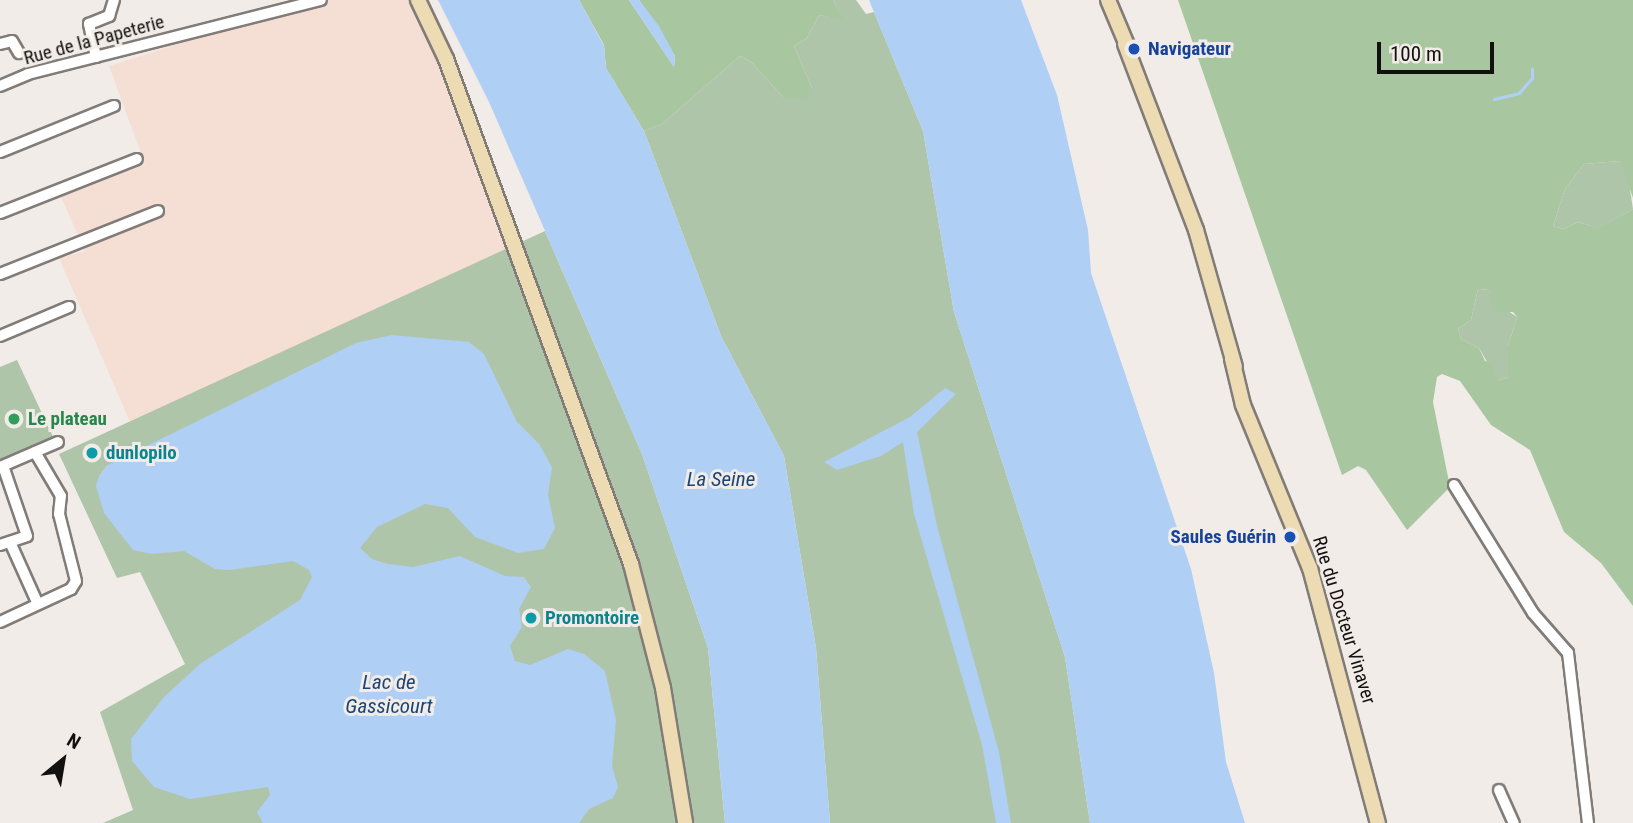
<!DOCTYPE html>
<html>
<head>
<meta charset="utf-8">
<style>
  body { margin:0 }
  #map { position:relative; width:1633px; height:823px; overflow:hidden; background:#f1ece7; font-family:"Roboto Condensed",sans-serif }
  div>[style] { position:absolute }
  .industrial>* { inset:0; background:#f5ded3 }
  .green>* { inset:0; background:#afc5a9 }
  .forest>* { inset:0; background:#a8c7a0 }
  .water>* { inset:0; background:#afcff5 }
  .stream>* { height:2.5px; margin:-1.25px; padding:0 1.25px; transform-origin:1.25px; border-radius:1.25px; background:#afcff5 }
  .roads { filter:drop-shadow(2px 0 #817c78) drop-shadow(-2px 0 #817c78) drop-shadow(0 2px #817c78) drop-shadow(0 -2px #817c78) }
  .minor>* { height:10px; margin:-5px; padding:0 5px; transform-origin:5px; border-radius:5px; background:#fff }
  .secondary>* { height:14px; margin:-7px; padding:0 7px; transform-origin:7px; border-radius:7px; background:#ecdbb3 }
  .dots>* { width:19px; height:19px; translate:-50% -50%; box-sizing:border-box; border:4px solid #f1ece7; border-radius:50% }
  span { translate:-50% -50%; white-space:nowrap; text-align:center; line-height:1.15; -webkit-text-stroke:6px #f1ece7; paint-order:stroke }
  .street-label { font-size:19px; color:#12110f }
  .transit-label { font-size:19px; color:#164399; font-weight:700 }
  .left { translate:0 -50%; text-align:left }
  .right { translate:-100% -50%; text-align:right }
  .leisure-label { font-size:19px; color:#27864d; font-weight:700 }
  .culture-label { font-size:19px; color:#0d838f; font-weight:700 }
  .water-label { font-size:21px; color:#1a4574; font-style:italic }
  .north { position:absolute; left:28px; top:725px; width:70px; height:70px; -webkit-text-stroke:5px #f1ece7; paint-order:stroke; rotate:30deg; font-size:19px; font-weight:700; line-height:28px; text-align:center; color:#12110f }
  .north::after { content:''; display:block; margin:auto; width:24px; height:32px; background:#12110f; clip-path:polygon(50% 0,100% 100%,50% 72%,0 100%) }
  .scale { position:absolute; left:1377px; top:42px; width:117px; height:32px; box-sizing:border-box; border:4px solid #12110f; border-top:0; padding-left:9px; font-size:21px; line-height:24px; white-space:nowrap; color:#12110f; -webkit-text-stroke:5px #f1ece7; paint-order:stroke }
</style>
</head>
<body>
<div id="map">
  <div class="industrial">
    <i style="clip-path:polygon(316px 0,412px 0,431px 33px,511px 247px,131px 424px,59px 258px,85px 251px,61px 197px,145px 164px,109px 66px)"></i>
  </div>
  <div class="green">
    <i style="clip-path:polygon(833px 0,856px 0,866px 14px,874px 12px,923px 131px,954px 312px,1065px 657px,1090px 823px,830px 823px,816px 648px,784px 456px,721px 336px,644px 131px,662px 124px,740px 56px,751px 62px,783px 97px,812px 88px,794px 46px,807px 38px,819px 15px,843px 19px)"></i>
    <i style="clip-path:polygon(1620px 161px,1627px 170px,1633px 209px,1592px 232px,1592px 226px,1578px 222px,1564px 229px,1553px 226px,1565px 189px,1584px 164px)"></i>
    <i style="clip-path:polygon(545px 231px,642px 454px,708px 648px,725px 823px,103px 823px,133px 810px,100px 712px,185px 664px,140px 572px,117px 578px,59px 454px)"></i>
    <i style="clip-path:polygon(1478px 289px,1489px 290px,1493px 301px,1517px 317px,1508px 346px,1508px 377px,1498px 381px,1479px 348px,1461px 339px,1458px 329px,1471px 320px)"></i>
    <i style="clip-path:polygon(17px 360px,54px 439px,0 460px,0 367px)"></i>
  </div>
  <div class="forest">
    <i style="clip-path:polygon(579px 0,629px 0,674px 67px,675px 56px,639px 0,833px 0,844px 20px,819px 15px,807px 38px,794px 46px,812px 88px,807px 100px,783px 97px,751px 62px,740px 56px,662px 124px,644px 131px,606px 68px,604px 45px)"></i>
    <i style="clip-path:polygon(evenodd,1178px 0,1633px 0,1633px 198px,1620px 161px,1584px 164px,1565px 189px,1553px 226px,1564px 229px,1578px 222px,1592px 226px,1593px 231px,1633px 209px,1633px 606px,1601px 563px,1564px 532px,1530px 450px,1491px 425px,1460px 381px,1442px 374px,1437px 377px,1433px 402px,1450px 487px,1407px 530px,1366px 470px,1358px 466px,1342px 475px,1178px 0,1478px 289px,1489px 290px,1494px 312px,1513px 312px,1517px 317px,1508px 346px,1508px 377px,1498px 381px,1492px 363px,1485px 361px,1479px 348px,1461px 339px,1458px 329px,1471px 320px,1478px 289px)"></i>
  </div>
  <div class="water">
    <i style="clip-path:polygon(438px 0,579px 0,604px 46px,606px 68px,644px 131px,721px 336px,784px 456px,816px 648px,830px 823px,725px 823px,708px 648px,642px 454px,489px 102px)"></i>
    <i style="clip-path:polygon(629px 0,639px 0,659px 26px,675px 56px,674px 67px)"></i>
    <i style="clip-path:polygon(869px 0,1021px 0,1057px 95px,1088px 230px,1091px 273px,1191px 569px,1214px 673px,1226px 762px,1245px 823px,1090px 823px,1065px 657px,954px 312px,923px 131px)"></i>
    <i style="clip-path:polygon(392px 335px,469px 342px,484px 354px,517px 422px,539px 444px,552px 467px,548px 495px,555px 528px,544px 549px,518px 553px,475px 537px,448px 508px,425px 504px,377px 527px,360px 548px,372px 559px,388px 564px,413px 567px,460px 556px,505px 576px,524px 577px,531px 587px,519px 609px,522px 627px,510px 646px,515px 661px,530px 665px,568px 649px,584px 654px,605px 671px,616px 720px,612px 766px,618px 787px,613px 798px,589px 809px,579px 823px,263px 823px,257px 812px,270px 795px,268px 787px,190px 799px,154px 787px,132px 761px,131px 739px,164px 697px,200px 664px,300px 600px,312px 577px,309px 570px,293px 561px,230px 570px,215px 569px,184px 551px,152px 554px,133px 550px,104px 513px,96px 486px,99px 476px,106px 466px,356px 343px)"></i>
    <i style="clip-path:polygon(945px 388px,956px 394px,917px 432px,938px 530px,999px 752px,1011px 823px,996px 823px,982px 745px,914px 514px,903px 442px,881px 456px,837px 470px,824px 462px,910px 417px)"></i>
  </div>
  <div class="stream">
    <i style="left:1494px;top:99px;width:26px;rotate:-13deg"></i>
    <i style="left:1519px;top:93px;width:20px;rotate:-49deg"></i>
    <i style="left:1532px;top:78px;width:9px;rotate:-90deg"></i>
  </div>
  <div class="roads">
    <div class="minor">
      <i style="left:0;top:44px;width:12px;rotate:-14deg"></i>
      <i style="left:12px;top:41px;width:14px;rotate:60deg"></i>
      <i style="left:96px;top:57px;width:34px;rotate:-102deg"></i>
      <i style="left:89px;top:24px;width:22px;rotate:-22deg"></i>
      <i style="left:109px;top:16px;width:17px;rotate:-73deg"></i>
      <i style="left:0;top:86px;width:30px;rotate:-23deg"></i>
      <i style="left:28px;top:74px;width:302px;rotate:-14.2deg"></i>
      <i style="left:0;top:152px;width:123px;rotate:-22deg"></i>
      <i style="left:0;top:213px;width:147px;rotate:-21.5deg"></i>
      <i style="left:0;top:274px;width:170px;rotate:-21.7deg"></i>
      <i style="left:0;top:336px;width:75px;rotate:-22.8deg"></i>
      <i style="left:0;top:467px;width:63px;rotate:-23.3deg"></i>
      <i style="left:1454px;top:485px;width:150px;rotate:58.3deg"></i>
      <i style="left:1533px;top:613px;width:53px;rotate:48.8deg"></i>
      <i style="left:1568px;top:653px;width:171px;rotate:83.3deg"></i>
      <i style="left:10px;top:542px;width:66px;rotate:65.8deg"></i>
      <i style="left:0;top:545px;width:28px;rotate:-18deg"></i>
      <i style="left:27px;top:536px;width:74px;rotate:-108.9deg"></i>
      <i style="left:0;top:622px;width:78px;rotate:-24.9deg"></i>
      <i style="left:71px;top:589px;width:9px;rotate:-58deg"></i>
      <i style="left:76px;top:581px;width:69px;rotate:-104.2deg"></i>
      <i style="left:59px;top:514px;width:18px;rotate:-84deg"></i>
      <i style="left:61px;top:496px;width:51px;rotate:-120.6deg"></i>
      <i style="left:1499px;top:790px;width:36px;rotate:66deg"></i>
    </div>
    <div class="secondary">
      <i style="left:418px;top:0;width:65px;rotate:64.6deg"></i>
      <i style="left:446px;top:59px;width:538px;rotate:69.88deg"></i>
      <i style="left:631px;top:564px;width:128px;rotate:75.5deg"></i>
      <i style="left:663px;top:688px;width:137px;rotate:80.7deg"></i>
      <i style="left:1108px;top:0;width:54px;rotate:67.2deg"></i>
      <i style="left:1125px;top:44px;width:199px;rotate:69.1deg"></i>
      <i style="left:1196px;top:230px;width:142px;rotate:74.1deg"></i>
      <i style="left:1232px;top:359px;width:47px;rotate:76.6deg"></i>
      <i style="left:1243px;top:405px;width:176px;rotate:67.7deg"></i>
      <i style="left:1310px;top:568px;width:264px;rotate:75.1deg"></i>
    </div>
  </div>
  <div class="dots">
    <i style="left:1134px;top:49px;background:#1a4fb4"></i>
    <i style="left:14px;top:419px;background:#2e9e5b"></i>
    <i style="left:92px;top:453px;background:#0f9aa8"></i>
    <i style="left:1290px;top:537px;background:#1a4fb4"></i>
    <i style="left:531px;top:618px;background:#0f9aa8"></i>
  </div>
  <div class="street-label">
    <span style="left:94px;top:40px;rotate:-15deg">Rue de la Papeterie</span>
    <span style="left:1344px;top:620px;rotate:73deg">Rue du Docteur Vinaver</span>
  </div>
  <div class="transit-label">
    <span class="left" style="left:1148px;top:49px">Navigateur</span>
    <span class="right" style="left:1276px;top:537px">Saules Guérin</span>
  </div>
  <div class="leisure-label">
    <span class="left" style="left:28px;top:419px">Le plateau</span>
  </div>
  <div class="culture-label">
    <span class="left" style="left:106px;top:453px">dunlopilo</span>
    <span class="left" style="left:545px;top:618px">Promontoire</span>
  </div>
  <div class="water-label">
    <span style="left:721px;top:479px">La Seine</span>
    <span style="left:389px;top:694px">Lac de<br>Gassicourt</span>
  </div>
  <div class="north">N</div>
  <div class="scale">100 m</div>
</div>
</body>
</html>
